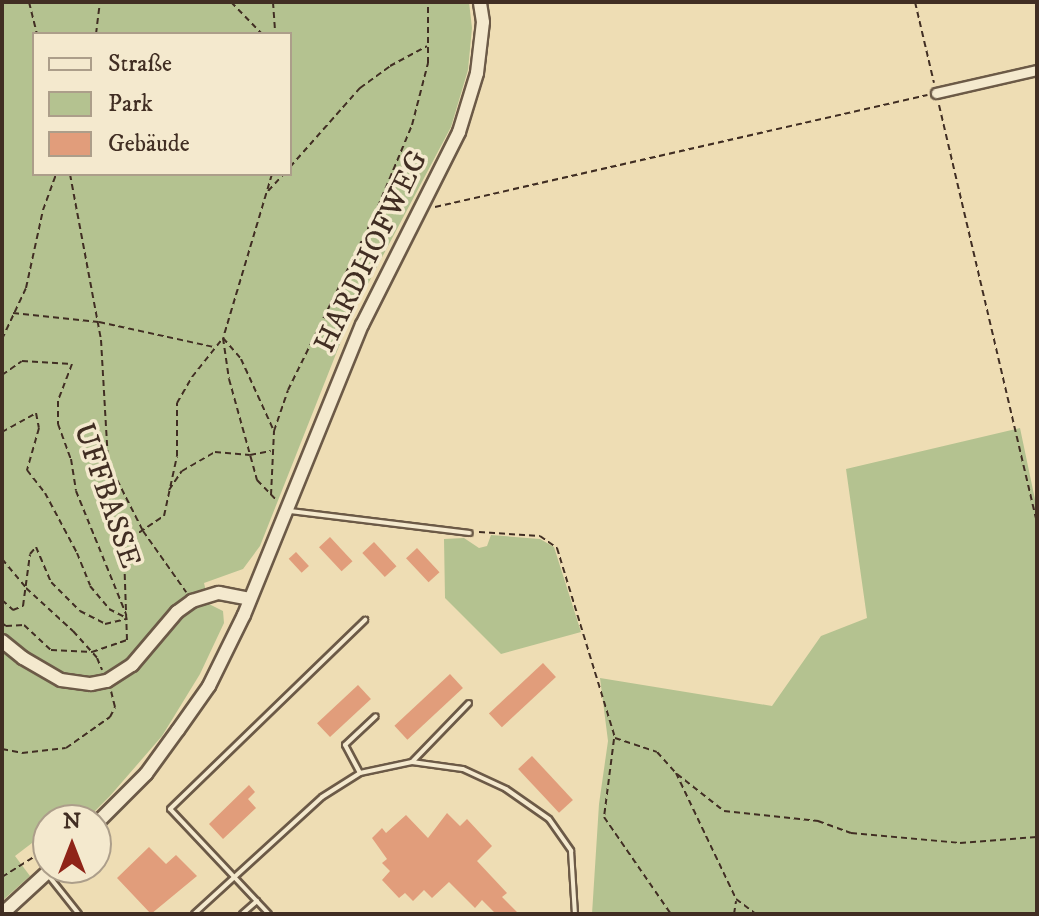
<!DOCTYPE html>
<html>
<head>
<meta charset="utf-8">
<style>
  body { margin:0 }
  #map { position:relative; width:1039px; height:916px; overflow:hidden; background:#eeddb4; font-family:"IM FELL DW Pica",serif }
  div>[style] { position:absolute }
  .green>* { inset:0; background:#b4c290 }
  .building>* { inset:0; background:#e19d7b; transform-origin:0 0 }
  .path>* { height:2px; margin-top:-1px; transform-origin:0; background:repeating-linear-gradient(90deg,#412e23 0 6px,transparent 0 10px) }
  .roads { filter:drop-shadow(2px 0 #6c5a47) drop-shadow(-2px 0 #6c5a47) drop-shadow(0 2px #6c5a47) drop-shadow(0 -2px #6c5a47) }
  .lane>* { height:4px; margin:-2px; padding:0 2px; transform-origin:2px; border-radius:2px; background:#f4e9ce }
  .street>* { height:9px; margin:-4.5px; padding:0 4.5px; transform-origin:4.5px; border-radius:4.5px; background:#f4e9ce }
  .secondary>* { height:12px; margin:-6px; padding:0 6px; transform-origin:6px; border-radius:6px; background:#f4e9ce }
  span { translate:-50% -50%; white-space:nowrap; text-align:center; line-height:1.15; -webkit-text-stroke:7px #f4e9ce; paint-order:stroke }
  .street-label { font-size:30px; color:#412e23 }
  .frame { position:absolute; inset:0; border:4px solid #412e23; pointer-events:none }
  .legend { position:absolute; left:32px; top:32px; width:260px; height:144px; box-sizing:border-box; background:#f4e9ce; border:2px solid #ac9e8a; margin:0; padding:10px 14px; list-style:none; font-size:24px; color:#412e23 }
  .legend li { display:flex; align-items:center; gap:16px; height:40px }
  .legend b { width:40px; border:2px solid #ac9e8a }
  .north { position:absolute; left:32px; top:804px; width:80px; height:80px; box-sizing:border-box; background:#f4e9ce; border:2px solid #ac9e8a; border-radius:50%; rotate:0deg; font-size:22px; font-weight:700; line-height:32px; text-align:center; color:#412e23 }
  .north::after { content:''; display:block; margin:auto; width:28px; height:36px; background:#8f2418; clip-path:polygon(50% 0,100% 100%,50% 72%,0 100%) }
</style>
</head>
<body>
<div id="map">
  <div class="green">
    <i style="clip-path:polygon(evenodd,2px 2px,469px 2px,472px 28px,468px 70px,451px 127px,351px 316px,260px 546px,243px 569px,204px 583px,209px 604px,223px 611px,224px 623px,200px 674px,162px 736px,110px 796px,86px 820px,48px 820px,48px 845px,32px 843px,15px 856px,30px 876px,2px 901px,2px 2px,34px 34px,290px 34px,290px 174px,34px 174px,34px 34px)"></i>
    <i style="clip-path:polygon(1020px 428px,1037px 509px,1037px 914px,592px 914px,599px 804px,608px 741px,600px 678px,772px 706px,821px 636px,867px 618px,846px 469px)"></i>
    <i style="clip-path:polygon(491px 535px,540px 539px,554px 547px,581px 632px,501px 654px,445px 598px,444px 539px,464px 538px,479px 548px,487px 546px)"></i>
  </div>
  <div class="building">
    <i style="left:330px;top:537px;width:33px;height:15px;rotate:47deg"></i>
    <i style="left:374px;top:542px;width:33px;height:16px;rotate:47deg"></i>
    <i style="left:417px;top:548px;width:33px;height:15px;rotate:47deg"></i>
    <i style="left:296px;top:552px;width:19px;height:10px;rotate:47deg"></i>
    <i style="left:543px;top:663px;width:19px;height:74px;rotate:47deg"></i>
    <i style="left:450px;top:674px;width:19px;height:76px;rotate:47deg"></i>
    <i style="left:358px;top:685px;width:19px;height:56px;rotate:47deg"></i>
    <i style="left:532px;top:756px;width:60px;height:19px;rotate:47deg"></i>
    <i style="clip-path:polygon(249px 785px,255px 792px,248px 799px,256px 808px,223px 839px,209px 824px)"></i>
    <i style="clip-path:polygon(447px 813px,460px 826px,467px 819px,492px 846px,477px 861px,507px 893px,502px 897px,519px 914px,496px 914px,482px 900px,475px 908px,449px 882px,432px 898px,424px 890px,413px 901px,405px 893px,399px 898px,382px 880px,390px 871px,382px 863px,387px 859px,372px 838px,382px 828px,386px 833px,406px 815px,428px 838px)"></i>
    <i style="clip-path:polygon(149px 847px,166px 864px,176px 855px,197px 876px,151px 914px,117px 878px)"></i>
  </div>
  <div class="path">
    <i style="left:29px;top:2px;width:33px;rotate:76deg"></i>
    <i style="left:231px;top:2px;width:45px;rotate:45.9deg"></i>
    <i style="left:273px;top:2px;width:32px;rotate:86deg"></i>
    <i style="left:915px;top:2px;width:83px;rotate:76.8deg"></i>
    <i style="left:96px;top:34px;width:32px;rotate:-83deg"></i>
    <i style="left:939px;top:105px;width:430px;rotate:76.8deg"></i>
    <i style="left:290px;top:167px;width:106px;rotate:-48.5deg"></i>
    <i style="left:360px;top:88px;width:37px;rotate:-36deg"></i>
    <i style="left:390px;top:66px;width:42px;rotate:-28.4deg"></i>
    <i style="left:70px;top:174px;width:169px;rotate:79.4deg"></i>
    <i style="left:101px;top:340px;width:122px;rotate:86.7deg"></i>
    <i style="left:108px;top:462px;width:77px;rotate:63.1deg"></i>
    <i style="left:143px;top:531px;width:75px;rotate:54.8deg"></i>
    <i style="left:272px;top:174px;width:171px;rotate:106.6deg"></i>
    <i style="left:223px;top:338px;width:41px;rotate:81.7deg"></i>
    <i style="left:229px;top:379px;width:105px;rotate:74.5deg"></i>
    <i style="left:257px;top:480px;width:29px;rotate:46deg"></i>
    <i style="left:268px;top:191px;width:23px;rotate:-47deg"></i>
    <i style="left:435px;top:207px;width:505px;rotate:-12.82deg"></i>
    <i style="left:13px;top:313px;width:86px;rotate:6deg"></i>
    <i style="left:99px;top:322px;width:118px;rotate:12.3deg"></i>
    <i style="left:2px;top:339px;width:56px;rotate:-64.8deg"></i>
    <i style="left:26px;top:288px;width:80px;rotate:-77.7deg"></i>
    <i style="left:43px;top:210px;width:38px;rotate:-70deg"></i>
    <i style="left:2px;top:375px;width:24px;rotate:-35deg"></i>
    <i style="left:22px;top:361px;width:50px;rotate:3.4deg"></i>
    <i style="left:72px;top:364px;width:40px;rotate:111deg"></i>
    <i style="left:58px;top:401px;width:23px;rotate:90deg"></i>
    <i style="left:58px;top:424px;width:37px;rotate:70deg"></i>
    <i style="left:71px;top:459px;width:32px;rotate:81deg"></i>
    <i style="left:76px;top:491px;width:133px;rotate:67.9deg"></i>
    <i style="left:2px;top:432px;width:39px;rotate:-29deg"></i>
    <i style="left:36px;top:413px;width:15px;rotate:79deg"></i>
    <i style="left:39px;top:428px;width:44px;rotate:105.9deg"></i>
    <i style="left:27px;top:470px;width:29px;rotate:52deg"></i>
    <i style="left:45px;top:493px;width:68px;rotate:61.9deg"></i>
    <i style="left:77px;top:553px;width:35px;rotate:68deg"></i>
    <i style="left:90px;top:586px;width:30px;rotate:50deg"></i>
    <i style="left:109px;top:609px;width:20px;rotate:27deg"></i>
    <i style="left:169px;top:490px;width:23px;rotate:-56deg"></i>
    <i style="left:182px;top:471px;width:38px;rotate:-30deg"></i>
    <i style="left:215px;top:452px;width:35px;rotate:5deg"></i>
    <i style="left:250px;top:455px;width:21px;rotate:-11deg"></i>
    <i style="left:271px;top:495px;width:64px;rotate:-87.3deg"></i>
    <i style="left:274px;top:431px;width:43px;rotate:-71.1deg"></i>
    <i style="left:288px;top:390px;width:194px;rotate:-63.7deg"></i>
    <i style="left:374px;top:216px;width:99px;rotate:-67.3deg"></i>
    <i style="left:412px;top:125px;width:64px;rotate:-75.5deg"></i>
    <i style="left:428px;top:63px;width:61px;rotate:-90deg"></i>
    <i style="left:479px;top:532px;width:61px;rotate:3.8deg"></i>
    <i style="left:540px;top:536px;width:21px;rotate:35deg"></i>
    <i style="left:557px;top:548px;width:199px;rotate:73deg"></i>
    <i style="left:615px;top:738px;width:44px;rotate:18.4deg"></i>
    <i style="left:657px;top:752px;width:28px;rotate:48deg"></i>
    <i style="left:676px;top:773px;width:140px;rotate:64.5deg"></i>
    <i style="left:736px;top:899px;width:25px;rotate:37deg"></i>
    <i style="left:2px;top:559px;width:38px;rotate:50deg"></i>
    <i style="left:26px;top:588px;width:64px;rotate:42.5deg"></i>
    <i style="left:73px;top:631px;width:36px;rotate:48deg"></i>
    <i style="left:97px;top:658px;width:13px;rotate:67deg"></i>
    <i style="left:2px;top:600px;width:15px;rotate:42deg"></i>
    <i style="left:13px;top:610px;width:11px;rotate:-22deg"></i>
    <i style="left:23px;top:606px;width:52px;rotate:-82.3deg"></i>
    <i style="left:30px;top:554px;width:9px;rotate:-49deg"></i>
    <i style="left:36px;top:547px;width:38px;rotate:67deg"></i>
    <i style="left:51px;top:582px;width:41px;rotate:45deg"></i>
    <i style="left:80px;top:611px;width:28px;rotate:27deg"></i>
    <i style="left:105px;top:624px;width:23px;rotate:-13deg"></i>
    <i style="left:2px;top:623px;width:5px;rotate:37deg"></i>
    <i style="left:6px;top:626px;width:18px;rotate:-3deg"></i>
    <i style="left:24px;top:625px;width:37px;rotate:43deg"></i>
    <i style="left:51px;top:650px;width:41px;rotate:2.8deg"></i>
    <i style="left:92px;top:652px;width:37px;rotate:-19deg"></i>
    <i style="left:127px;top:640px;width:87px;rotate:-92deg"></i>
    <i style="left:124px;top:553px;width:17px;rotate:-65deg"></i>
    <i style="left:131px;top:538px;width:40px;rotate:-34deg"></i>
    <i style="left:164px;top:516px;width:61px;rotate:-77.8deg"></i>
    <i style="left:177px;top:456px;width:53px;rotate:-90deg"></i>
    <i style="left:177px;top:403px;width:30px;rotate:-60deg"></i>
    <i style="left:192px;top:377px;width:50px;rotate:-51.5deg"></i>
    <i style="left:223px;top:338px;width:28px;rotate:49deg"></i>
    <i style="left:241px;top:359px;width:79px;rotate:65.4deg"></i>
    <i style="left:614px;top:739px;width:79px;rotate:97.3deg"></i>
    <i style="left:604px;top:817px;width:118px;rotate:55.4deg"></i>
    <i style="left:2px;top:749px;width:20px;rotate:11deg"></i>
    <i style="left:22px;top:753px;width:44px;rotate:-6.5deg"></i>
    <i style="left:66px;top:748px;width:54px;rotate:-35.2deg"></i>
    <i style="left:110px;top:717px;width:11px;rotate:-63deg"></i>
    <i style="left:115px;top:707px;width:16px;rotate:-104deg"></i>
    <i style="left:677px;top:774px;width:60px;rotate:38.2deg"></i>
    <i style="left:724px;top:811px;width:95px;rotate:6.1deg"></i>
    <i style="left:818px;top:821px;width:35px;rotate:20deg"></i>
    <i style="left:851px;top:833px;width:109px;rotate:5.2deg"></i>
    <i style="left:960px;top:843px;width:77px;rotate:-4.5deg"></i>
    <i style="left:2px;top:877px;width:41px;rotate:-32.2deg"></i>
    <i style="left:37px;top:855px;width:9px;rotate:13deg"></i>
    <i style="left:734px;top:914px;width:13px;rotate:-81deg"></i>
  </div>
  <div class="roads">
    <div class="lane">
      <i style="left:290px;top:511px;width:181px;rotate:7deg"></i>
      <i style="left:412px;top:762px;width:82px;rotate:-46deg"></i>
      <i style="left:360px;top:773px;width:32px;rotate:-118deg"></i>
      <i style="left:345px;top:745px;width:42px;rotate:-43.1deg"></i>
      <i style="left:48px;top:875px;width:50px;rotate:51.5deg"></i>
      <i style="left:194px;top:914px;width:173px;rotate:-42.4deg"></i>
      <i style="left:322px;top:797px;width:45px;rotate:-32.3deg"></i>
      <i style="left:360px;top:773px;width:53px;rotate:-11.9deg"></i>
      <i style="left:412px;top:762px;width:51px;rotate:7.8deg"></i>
      <i style="left:463px;top:769px;width:47px;rotate:24.9deg"></i>
      <i style="left:506px;top:789px;width:52px;rotate:34.9deg"></i>
      <i style="left:549px;top:819px;width:39px;rotate:55deg"></i>
      <i style="left:571px;top:851px;width:63px;rotate:86.4deg"></i>
      <i style="left:242px;top:914px;width:20px;rotate:-41deg"></i>
      <i style="left:269px;top:914px;width:144px;rotate:-133.3deg"></i>
      <i style="left:170px;top:809px;width:272px;rotate:-44.1deg"></i>
    </div>
    <div class="street">
      <i style="left:936px;top:93px;width:104px;rotate:-12.8deg"></i>
    </div>
    <div class="secondary">
      <i style="left:2px;top:641px;width:27px;rotate:39deg"></i>
      <i style="left:23px;top:658px;width:44px;rotate:30.1deg"></i>
      <i style="left:61px;top:680px;width:30px;rotate:8deg"></i>
      <i style="left:91px;top:684px;width:16px;rotate:-11deg"></i>
      <i style="left:107px;top:681px;width:30px;rotate:-33deg"></i>
      <i style="left:132px;top:665px;width:70px;rotate:-49.7deg"></i>
      <i style="left:177px;top:612px;width:19px;rotate:-36deg"></i>
      <i style="left:192px;top:601px;width:28px;rotate:-17deg"></i>
      <i style="left:219px;top:593px;width:31px;rotate:11deg"></i>
      <i style="left:96px;top:824px;width:71px;rotate:-45deg"></i>
      <i style="left:146px;top:774px;width:54px;rotate:-54deg"></i>
      <i style="left:178px;top:730px;width:54px;rotate:-54.8deg"></i>
      <i style="left:209px;top:686px;width:79px;rotate:-63.8deg"></i>
      <i style="left:244px;top:615px;width:313px;rotate:-67.9deg"></i>
      <i style="left:362px;top:325px;width:216px;rotate:-63.3deg"></i>
      <i style="left:459px;top:132px;width:62px;rotate:-73deg"></i>
      <i style="left:477px;top:73px;width:51px;rotate:-83.3deg"></i>
      <i style="left:483px;top:22px;width:20px;rotate:-99deg"></i>
      <i style="left:2px;top:914px;width:68px;rotate:-42.6deg"></i>
    </div>
  </div>
  <div class="street-label">
    <span style="left:372px;top:252px;rotate:-64deg">HARDHOFWEG</span>
    <span style="left:106px;top:496px;rotate:71deg">UFFBASSE</span>
  </div>
  <div class="frame"></div>
  <ul class="legend">
  <li><b style="height:10px;background:#f4e9ce"></b>Straße</li>
  <li><b style="height:22px;background:#b4c290"></b>Park</li>
  <li><b style="height:22px;background:#e19d7b"></b>Gebäude</li>
  </ul>
  <div class="north">N</div>
</div>
</body>
</html>
